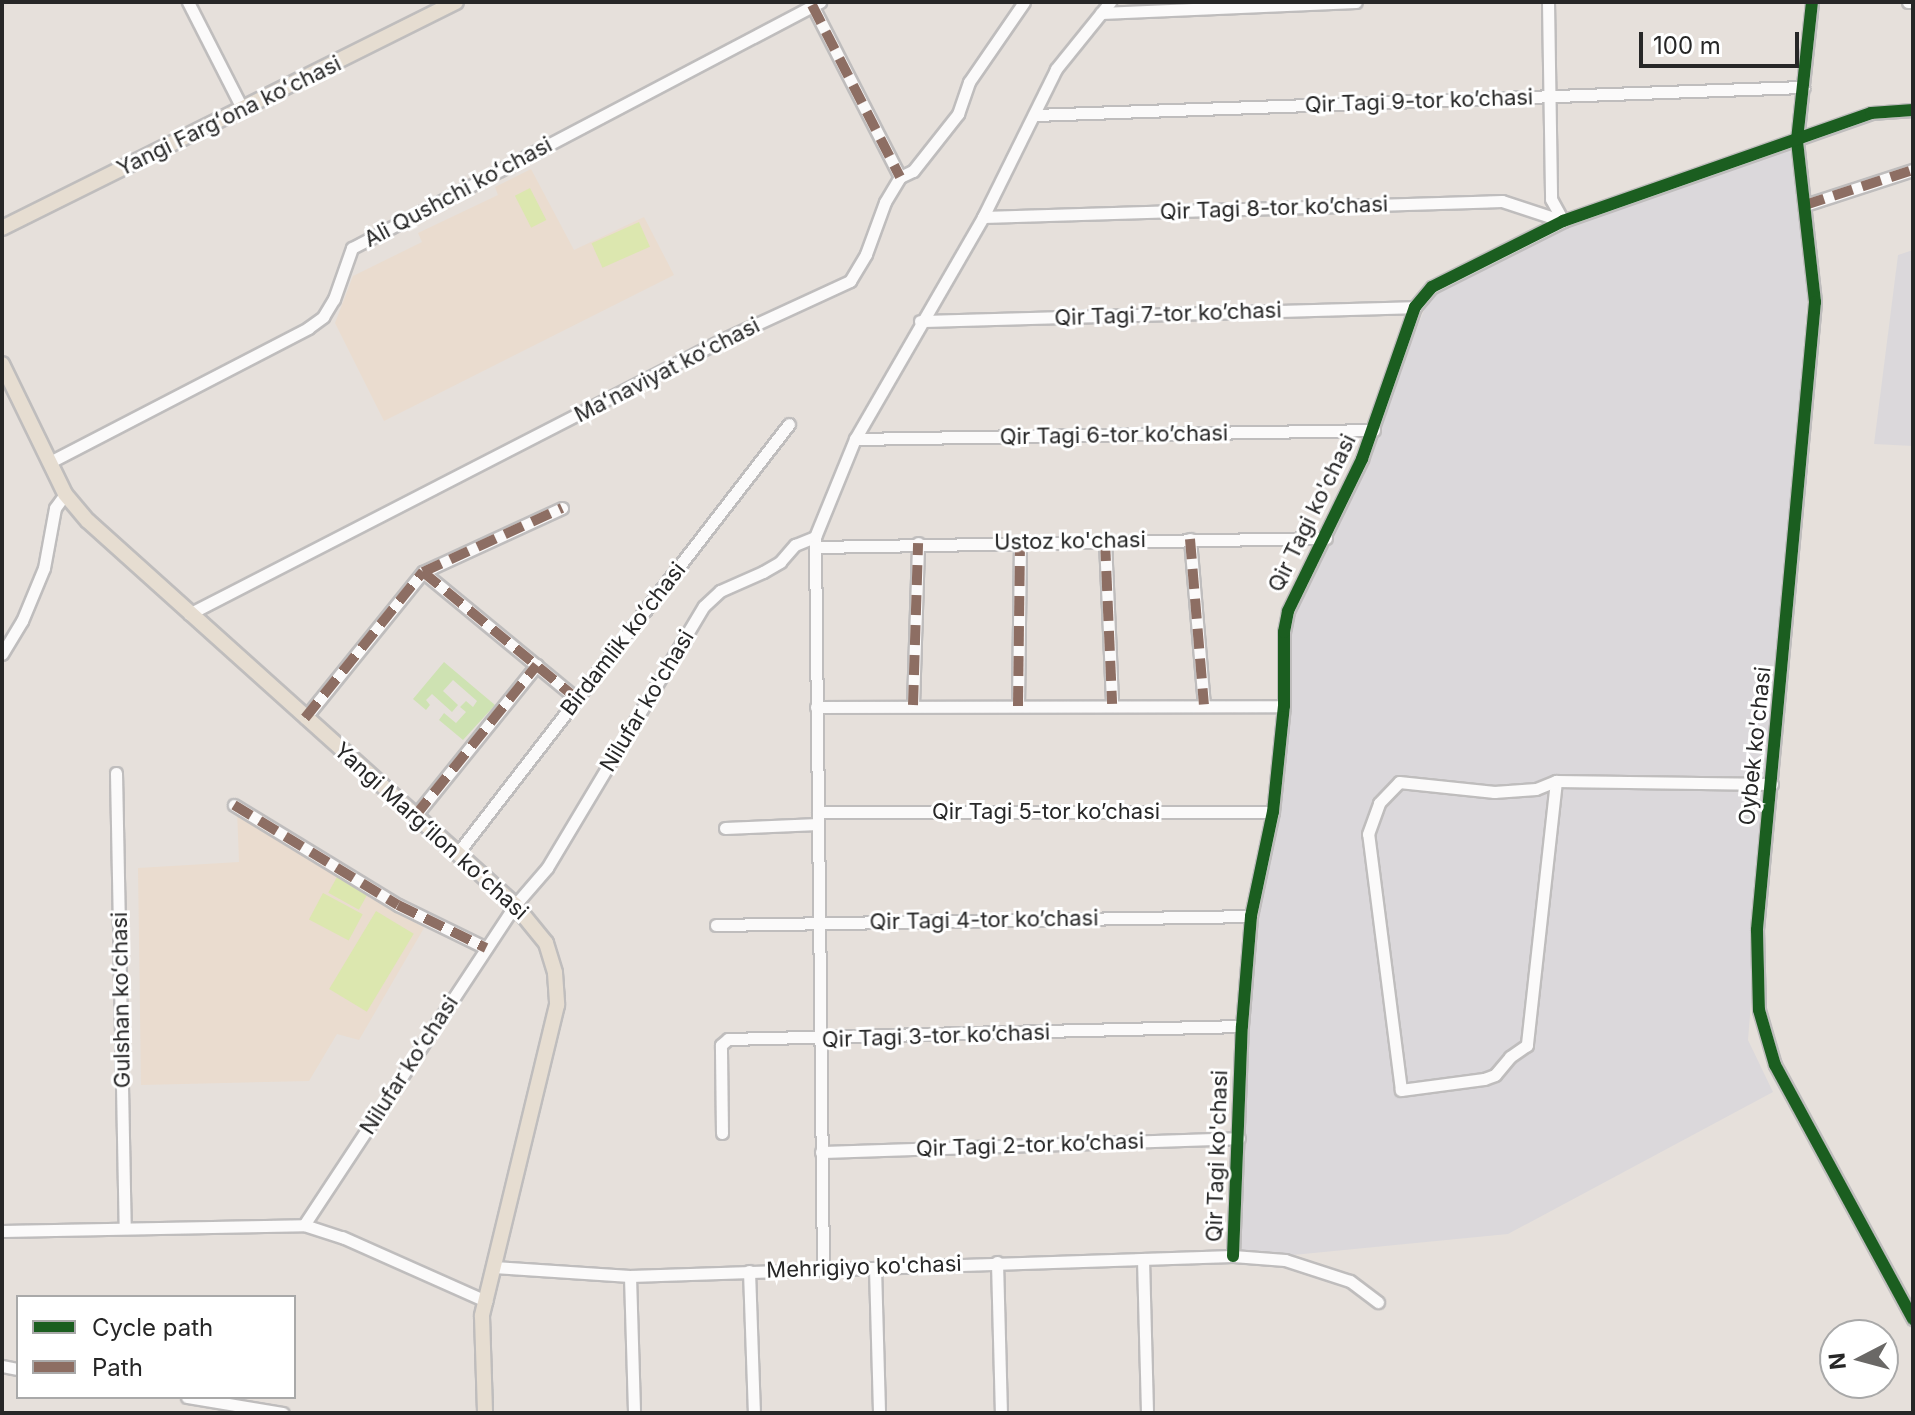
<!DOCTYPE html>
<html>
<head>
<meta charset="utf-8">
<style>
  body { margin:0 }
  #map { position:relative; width:1915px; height:1415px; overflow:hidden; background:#e6e0db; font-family:Inter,sans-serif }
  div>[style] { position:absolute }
  .industrial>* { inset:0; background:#dbd8db }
  .education>* { inset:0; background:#eadccf }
  .green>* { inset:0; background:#cee2b2 }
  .pitch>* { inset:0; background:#dce7af; transform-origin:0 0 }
  .roads { filter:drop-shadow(2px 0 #bfbdbd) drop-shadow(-2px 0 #bfbdbd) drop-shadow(0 2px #bfbdbd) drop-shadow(0 -2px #bfbdbd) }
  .minor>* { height:11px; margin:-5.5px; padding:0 5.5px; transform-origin:5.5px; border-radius:5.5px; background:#fbfafa }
  .major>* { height:14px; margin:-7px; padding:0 7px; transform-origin:7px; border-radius:7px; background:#e6ddd1 }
  .quiet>* { height:10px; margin-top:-5px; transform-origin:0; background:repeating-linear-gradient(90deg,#8d6e63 0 20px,transparent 0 30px) }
  .cycleway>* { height:12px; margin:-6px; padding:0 6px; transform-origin:6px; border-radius:6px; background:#1b5e20 }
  span { translate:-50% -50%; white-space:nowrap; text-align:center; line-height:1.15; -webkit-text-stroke:6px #fff; paint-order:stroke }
  .street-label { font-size:22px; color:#272727 }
  .frame { position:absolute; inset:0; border:4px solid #272727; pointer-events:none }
  .legend { position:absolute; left:16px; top:1295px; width:280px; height:104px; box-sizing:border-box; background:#fff; border:2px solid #a9a9a9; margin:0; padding:10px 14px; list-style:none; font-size:24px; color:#272727 }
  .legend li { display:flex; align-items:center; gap:16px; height:40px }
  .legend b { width:40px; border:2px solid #a9a9a9 }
  .north { position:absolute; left:1819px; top:1319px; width:80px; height:80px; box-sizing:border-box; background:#fff; border:2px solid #a9a9a9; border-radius:50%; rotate:264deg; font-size:22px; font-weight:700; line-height:32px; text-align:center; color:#272727 }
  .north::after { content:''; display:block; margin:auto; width:28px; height:36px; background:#6a6866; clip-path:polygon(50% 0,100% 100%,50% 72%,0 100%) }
  .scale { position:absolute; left:1639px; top:32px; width:160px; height:36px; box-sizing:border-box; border:4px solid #272727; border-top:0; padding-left:10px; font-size:24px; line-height:28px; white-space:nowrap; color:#272727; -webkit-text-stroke:6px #fff; paint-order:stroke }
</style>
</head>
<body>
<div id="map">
  <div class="industrial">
    <i style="clip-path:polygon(1790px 148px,1809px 279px,1748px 1040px,1773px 1092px,1508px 1234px,1293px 1255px,1236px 1253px,1243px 1022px,1285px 704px,1291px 613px,1367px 458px,1431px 292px,1477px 267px,1623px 204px)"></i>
    <i style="clip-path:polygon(1913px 250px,1913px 446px,1874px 444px,1898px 255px)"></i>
  </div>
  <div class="education">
    <i style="clip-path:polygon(531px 169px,574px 250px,644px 217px,674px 275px,384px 421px,335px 323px,353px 276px,422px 242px,418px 233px,498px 195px,495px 187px)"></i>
    <i style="clip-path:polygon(237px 810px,424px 928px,359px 1040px,337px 1034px,309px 1081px,141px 1085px,138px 868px,239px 862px)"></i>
  </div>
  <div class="green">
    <i style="clip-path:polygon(444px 662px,495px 705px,463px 740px,439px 720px,444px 713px,456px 723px,466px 712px,460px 707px,466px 701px,473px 707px,477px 701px,453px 680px,443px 691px,458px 705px,452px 712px,432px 694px,426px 700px,430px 705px,426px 710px,413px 699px)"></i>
  </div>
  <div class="pitch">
    <i style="left:530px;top:188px;width:36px;height:17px;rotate:63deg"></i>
    <i style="left:639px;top:222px;width:27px;height:52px;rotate:66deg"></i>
    <i style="left:337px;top:877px;width:35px;height:18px;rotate:29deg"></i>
    <i style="left:323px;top:893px;width:45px;height:30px;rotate:28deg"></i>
    <i style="left:376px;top:911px;width:44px;height:91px;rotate:31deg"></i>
  </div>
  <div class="roads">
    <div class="minor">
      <i style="left:188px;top:2px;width:121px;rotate:63deg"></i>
      <i style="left:1548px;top:2px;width:197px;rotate:89.1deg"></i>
      <i style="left:1551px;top:199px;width:25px;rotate:61deg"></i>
      <i style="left:1812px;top:2px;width:140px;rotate:96.2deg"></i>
      <i style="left:1797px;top:141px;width:162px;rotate:83.6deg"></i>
      <i style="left:1815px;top:302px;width:631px;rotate:95.28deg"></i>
      <i style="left:1757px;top:930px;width:80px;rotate:88.6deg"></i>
      <i style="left:1759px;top:1010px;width:57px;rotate:73.8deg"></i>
      <i style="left:1775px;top:1065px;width:289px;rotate:61.5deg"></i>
      <i style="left:1908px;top:2px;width:5px"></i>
      <i style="left:812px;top:5px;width:193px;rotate:62.9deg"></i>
      <i style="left:1101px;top:13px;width:255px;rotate:-2.5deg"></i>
      <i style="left:1035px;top:115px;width:769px;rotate:-2.09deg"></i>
      <i style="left:1805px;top:205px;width:114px;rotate:-18deg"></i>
      <i style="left:983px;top:217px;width:519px;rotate:-1.77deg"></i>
      <i style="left:1502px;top:201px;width:64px;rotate:18.2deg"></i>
      <i style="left:920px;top:321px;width:495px;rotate:-1.6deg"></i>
      <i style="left:855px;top:439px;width:519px;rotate:-0.99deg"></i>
      <i style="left:50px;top:462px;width:291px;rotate:-27.4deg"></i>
      <i style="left:308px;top:328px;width:19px;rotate:-36deg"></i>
      <i style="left:323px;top:317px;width:21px;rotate:-59deg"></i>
      <i style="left:334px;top:299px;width:54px;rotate:-70.6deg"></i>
      <i style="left:352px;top:248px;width:529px;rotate:-27.73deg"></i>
      <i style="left:1190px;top:539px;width:166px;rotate:85.2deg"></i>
      <i style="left:1105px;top:541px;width:163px;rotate:87.5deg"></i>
      <i style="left:815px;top:547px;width:511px;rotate:-1.01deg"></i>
      <i style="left:423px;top:572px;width:153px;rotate:-24.7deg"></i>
      <i style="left:189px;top:614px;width:599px;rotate:-27.21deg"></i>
      <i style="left:722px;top:340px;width:141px;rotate:-24.7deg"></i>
      <i style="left:850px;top:281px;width:31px;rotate:-59deg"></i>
      <i style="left:866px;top:254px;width:55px;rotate:-69.9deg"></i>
      <i style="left:885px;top:202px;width:29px;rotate:-59deg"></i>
      <i style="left:900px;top:177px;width:14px;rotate:-25deg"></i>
      <i style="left:913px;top:171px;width:73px;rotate:-51.7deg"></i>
      <i style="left:958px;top:114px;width:34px;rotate:-71deg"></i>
      <i style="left:969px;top:82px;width:97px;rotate:-55.5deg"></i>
      <i style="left:2px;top:654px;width:39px;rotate:-59deg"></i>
      <i style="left:22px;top:621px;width:57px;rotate:-67.5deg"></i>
      <i style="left:44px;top:568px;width:61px;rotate:-79.6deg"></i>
      <i style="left:55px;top:508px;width:17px;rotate:-54deg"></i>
      <i style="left:913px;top:705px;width:162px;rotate:-88.2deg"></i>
      <i style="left:1018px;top:706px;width:163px;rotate:-89.3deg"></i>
      <i style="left:816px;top:707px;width:468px;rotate:-0.1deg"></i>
      <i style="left:305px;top:718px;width:188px;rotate:-51.1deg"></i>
      <i style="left:423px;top:572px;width:200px;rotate:39.5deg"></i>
      <i style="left:116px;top:773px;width:454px;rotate:88.9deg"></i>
      <i style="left:1556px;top:781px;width:266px;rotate:96.3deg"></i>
      <i style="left:1527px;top:1045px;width:21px;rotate:145deg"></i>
      <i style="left:1510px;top:1057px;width:23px;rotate:130deg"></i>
      <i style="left:1495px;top:1075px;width:12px;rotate:160deg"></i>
      <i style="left:1484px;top:1079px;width:84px;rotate:172.5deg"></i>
      <i style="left:1401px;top:1090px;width:258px;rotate:-97.3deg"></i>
      <i style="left:1368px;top:834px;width:33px;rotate:-70deg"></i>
      <i style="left:1379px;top:803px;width:29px;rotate:-46deg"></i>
      <i style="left:1399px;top:782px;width:96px;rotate:6deg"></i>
      <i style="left:1494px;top:792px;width:42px;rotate:-4.1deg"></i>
      <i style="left:1536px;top:789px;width:22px;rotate:-22deg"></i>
      <i style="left:1556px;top:781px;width:216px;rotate:0.8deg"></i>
      <i style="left:234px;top:805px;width:192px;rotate:31.4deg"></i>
      <i style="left:398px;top:905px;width:98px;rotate:26deg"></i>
      <i style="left:818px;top:812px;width:455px"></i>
      <i style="left:415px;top:816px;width:194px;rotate:-51.1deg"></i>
      <i style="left:725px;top:828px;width:93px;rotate:-2.5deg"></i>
      <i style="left:457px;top:854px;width:543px;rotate:-52.33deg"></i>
      <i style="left:716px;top:925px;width:535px;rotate:-0.96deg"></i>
      <i style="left:722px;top:1133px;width:88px;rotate:-90.7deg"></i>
      <i style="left:721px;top:1045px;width:9px;rotate:-41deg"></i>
      <i style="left:728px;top:1039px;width:514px;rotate:-1.45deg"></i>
      <i style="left:821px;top:1152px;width:418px;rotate:-1.9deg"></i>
      <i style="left:304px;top:1225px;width:383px;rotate:-56.6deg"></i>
      <i style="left:515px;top:905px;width:49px;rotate:-49.1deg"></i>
      <i style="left:547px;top:868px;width:305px;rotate:-59.1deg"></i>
      <i style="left:704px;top:606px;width:22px;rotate:-43deg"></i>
      <i style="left:720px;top:591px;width:47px;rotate:-23.8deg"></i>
      <i style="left:763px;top:572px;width:20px;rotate:-30deg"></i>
      <i style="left:780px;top:562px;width:23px;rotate:-49deg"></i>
      <i style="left:795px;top:545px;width:22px;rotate:-22deg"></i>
      <i style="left:2px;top:1231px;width:302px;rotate:-1.1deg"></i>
      <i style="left:304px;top:1225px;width:40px;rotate:18deg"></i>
      <i style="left:342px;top:1237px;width:158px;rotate:24deg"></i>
      <i style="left:1233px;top:1256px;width:230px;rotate:-87.8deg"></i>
      <i style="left:1242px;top:1026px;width:110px;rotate:-85.3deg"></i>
      <i style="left:1251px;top:916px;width:106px;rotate:-78.1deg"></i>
      <i style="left:1273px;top:812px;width:107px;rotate:-84.1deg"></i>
      <i style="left:1284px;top:706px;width:74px;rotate:-90deg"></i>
      <i style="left:1284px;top:632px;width:21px;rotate:-79deg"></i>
      <i style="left:1288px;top:611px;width:169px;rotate:-64deg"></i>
      <i style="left:1362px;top:459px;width:161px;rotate:-70.8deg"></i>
      <i style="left:1415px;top:307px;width:26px;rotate:-50deg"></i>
      <i style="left:1432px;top:287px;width:147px;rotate:-26.7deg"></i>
      <i style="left:1563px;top:221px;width:326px;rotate:-19.3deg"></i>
      <i style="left:1871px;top:113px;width:42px;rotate:-4.1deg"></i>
      <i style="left:1143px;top:1259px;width:154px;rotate:88.5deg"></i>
      <i style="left:997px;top:1262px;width:151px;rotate:88.5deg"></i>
      <i style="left:494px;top:1267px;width:136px;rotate:3.8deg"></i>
      <i style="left:630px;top:1276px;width:603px;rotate:-1.9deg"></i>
      <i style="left:1233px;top:1256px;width:52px;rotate:4.4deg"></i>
      <i style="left:1285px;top:1260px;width:68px;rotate:17.9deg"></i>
      <i style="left:1350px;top:1281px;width:35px;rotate:37deg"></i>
      <i style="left:875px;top:1268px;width:145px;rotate:88.4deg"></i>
      <i style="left:823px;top:1270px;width:733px;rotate:-90.63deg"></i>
      <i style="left:815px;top:537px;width:106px;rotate:-67.8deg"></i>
      <i style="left:855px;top:439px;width:256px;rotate:-60deg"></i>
      <i style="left:983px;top:217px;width:165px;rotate:-63.7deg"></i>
      <i style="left:1056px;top:69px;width:86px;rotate:-51.1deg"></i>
      <i style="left:749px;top:1271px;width:142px;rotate:88deg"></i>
      <i style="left:630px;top:1276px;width:137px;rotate:88.3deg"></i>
      <i style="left:2px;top:1366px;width:16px;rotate:11deg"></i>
      <i style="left:187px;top:1397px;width:97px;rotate:9.5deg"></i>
    </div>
    <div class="major">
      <i style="left:2px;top:228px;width:507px;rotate:-26.46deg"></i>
      <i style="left:2px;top:364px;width:144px;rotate:64.1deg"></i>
      <i style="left:65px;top:494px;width:35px;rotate:50deg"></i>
      <i style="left:88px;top:521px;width:574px;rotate:41.96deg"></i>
      <i style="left:515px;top:905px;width:49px;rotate:50.8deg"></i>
      <i style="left:546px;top:943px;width:31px;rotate:73deg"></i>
      <i style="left:555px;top:973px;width:32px;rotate:86deg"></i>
      <i style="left:557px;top:1005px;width:320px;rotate:103.6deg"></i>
      <i style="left:482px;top:1316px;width:97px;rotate:88.2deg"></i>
    </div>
  </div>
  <div class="quiet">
    <i style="left:812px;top:5px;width:193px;rotate:62.9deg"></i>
    <i style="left:1805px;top:205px;width:114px;rotate:-18deg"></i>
    <i style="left:1190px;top:539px;width:166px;rotate:85.2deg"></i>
    <i style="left:1105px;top:541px;width:163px;rotate:87.5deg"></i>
    <i style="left:423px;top:572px;width:153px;rotate:-24.7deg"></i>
    <i style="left:913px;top:705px;width:162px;rotate:-88.2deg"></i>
    <i style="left:1018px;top:706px;width:163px;rotate:-89.3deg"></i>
    <i style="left:305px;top:718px;width:188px;rotate:-51.1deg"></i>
    <i style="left:423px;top:572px;width:200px;rotate:39.5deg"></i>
    <i style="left:234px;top:805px;width:192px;rotate:31.4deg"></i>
    <i style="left:398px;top:905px;width:98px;rotate:26deg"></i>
    <i style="left:415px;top:816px;width:194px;rotate:-51.1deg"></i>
  </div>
  <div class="cycleway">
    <i style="left:1812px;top:2px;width:140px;rotate:96.2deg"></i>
    <i style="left:1797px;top:141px;width:162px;rotate:83.6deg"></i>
    <i style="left:1815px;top:302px;width:631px;rotate:95.28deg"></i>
    <i style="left:1757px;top:930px;width:80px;rotate:88.6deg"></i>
    <i style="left:1759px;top:1010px;width:57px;rotate:73.8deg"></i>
    <i style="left:1775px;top:1065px;width:289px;rotate:61.5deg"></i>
    <i style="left:1233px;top:1256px;width:230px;rotate:-87.8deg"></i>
    <i style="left:1242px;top:1026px;width:110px;rotate:-85.3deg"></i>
    <i style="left:1251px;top:916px;width:106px;rotate:-78.1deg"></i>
    <i style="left:1273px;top:812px;width:107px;rotate:-84.1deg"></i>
    <i style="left:1284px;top:706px;width:74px;rotate:-90deg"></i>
    <i style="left:1284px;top:632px;width:21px;rotate:-79deg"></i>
    <i style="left:1288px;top:611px;width:169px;rotate:-64deg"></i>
    <i style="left:1362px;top:459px;width:161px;rotate:-70.8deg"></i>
    <i style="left:1415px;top:307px;width:26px;rotate:-50deg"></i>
    <i style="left:1432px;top:287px;width:147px;rotate:-26.7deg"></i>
    <i style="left:1563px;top:221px;width:326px;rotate:-19.3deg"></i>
    <i style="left:1871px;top:113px;width:42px;rotate:-4.1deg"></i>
  </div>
  <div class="street-label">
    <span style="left:1419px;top:101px;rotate:-2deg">Qir Tagi 9-tor koʼchasi</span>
    <span style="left:229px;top:116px;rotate:-26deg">Yangi Fargʻona koʻchasi</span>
    <span style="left:458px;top:192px;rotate:-28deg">Ali Qushchi koʻchasi</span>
    <span style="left:1274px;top:208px;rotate:-2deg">Qir Tagi 8-tor koʼchasi</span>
    <span style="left:1168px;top:314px;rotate:-2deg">Qir Tagi 7-tor koʼchasi</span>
    <span style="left:667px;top:370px;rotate:-27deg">Maʻnaviyat koʻchasi</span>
    <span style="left:1114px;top:435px;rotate:-1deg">Qir Tagi 6-tor koʼchasi</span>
    <span style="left:1312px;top:513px;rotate:-64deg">Qir Tagi ko'chasi</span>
    <span style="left:1070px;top:541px;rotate:-1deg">Ustoz ko'chasi</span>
    <span style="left:623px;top:639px;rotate:-52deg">Birdamlik koʻchasi</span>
    <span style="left:647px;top:701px;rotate:-59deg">Nilufar ko'chasi</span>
    <span style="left:1755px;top:746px;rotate:-84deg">Oybek ko'chasi</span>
    <span style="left:1046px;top:812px">Qir Tagi 5-tor koʼchasi</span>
    <span style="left:431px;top:831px;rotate:42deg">Yangi Margʻilon koʻchasi</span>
    <span style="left:984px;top:920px;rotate:-1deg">Qir Tagi 4-tor koʼchasi</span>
    <span style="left:121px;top:1000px;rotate:-91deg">Gulshan koʻchasi</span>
    <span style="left:936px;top:1036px;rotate:-2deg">Qir Tagi 3-tor koʼchasi</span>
    <span style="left:409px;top:1065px;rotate:-57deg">Nilufar koʻchasi</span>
    <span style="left:1030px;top:1145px;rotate:-2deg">Qir Tagi 2-tor koʼchasi</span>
    <span style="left:1217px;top:1156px;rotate:-88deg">Qir Tagi ko'chasi</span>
    <span style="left:864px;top:1267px;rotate:-2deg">Mehrigiyo ko'chasi</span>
  </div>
  <div class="frame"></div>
  <ul class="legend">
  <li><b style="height:10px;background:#1b5e20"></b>Cycle path</li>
  <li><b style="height:10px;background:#8d6e63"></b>Path</li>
  </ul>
  <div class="north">N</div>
  <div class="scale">100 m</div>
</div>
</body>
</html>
